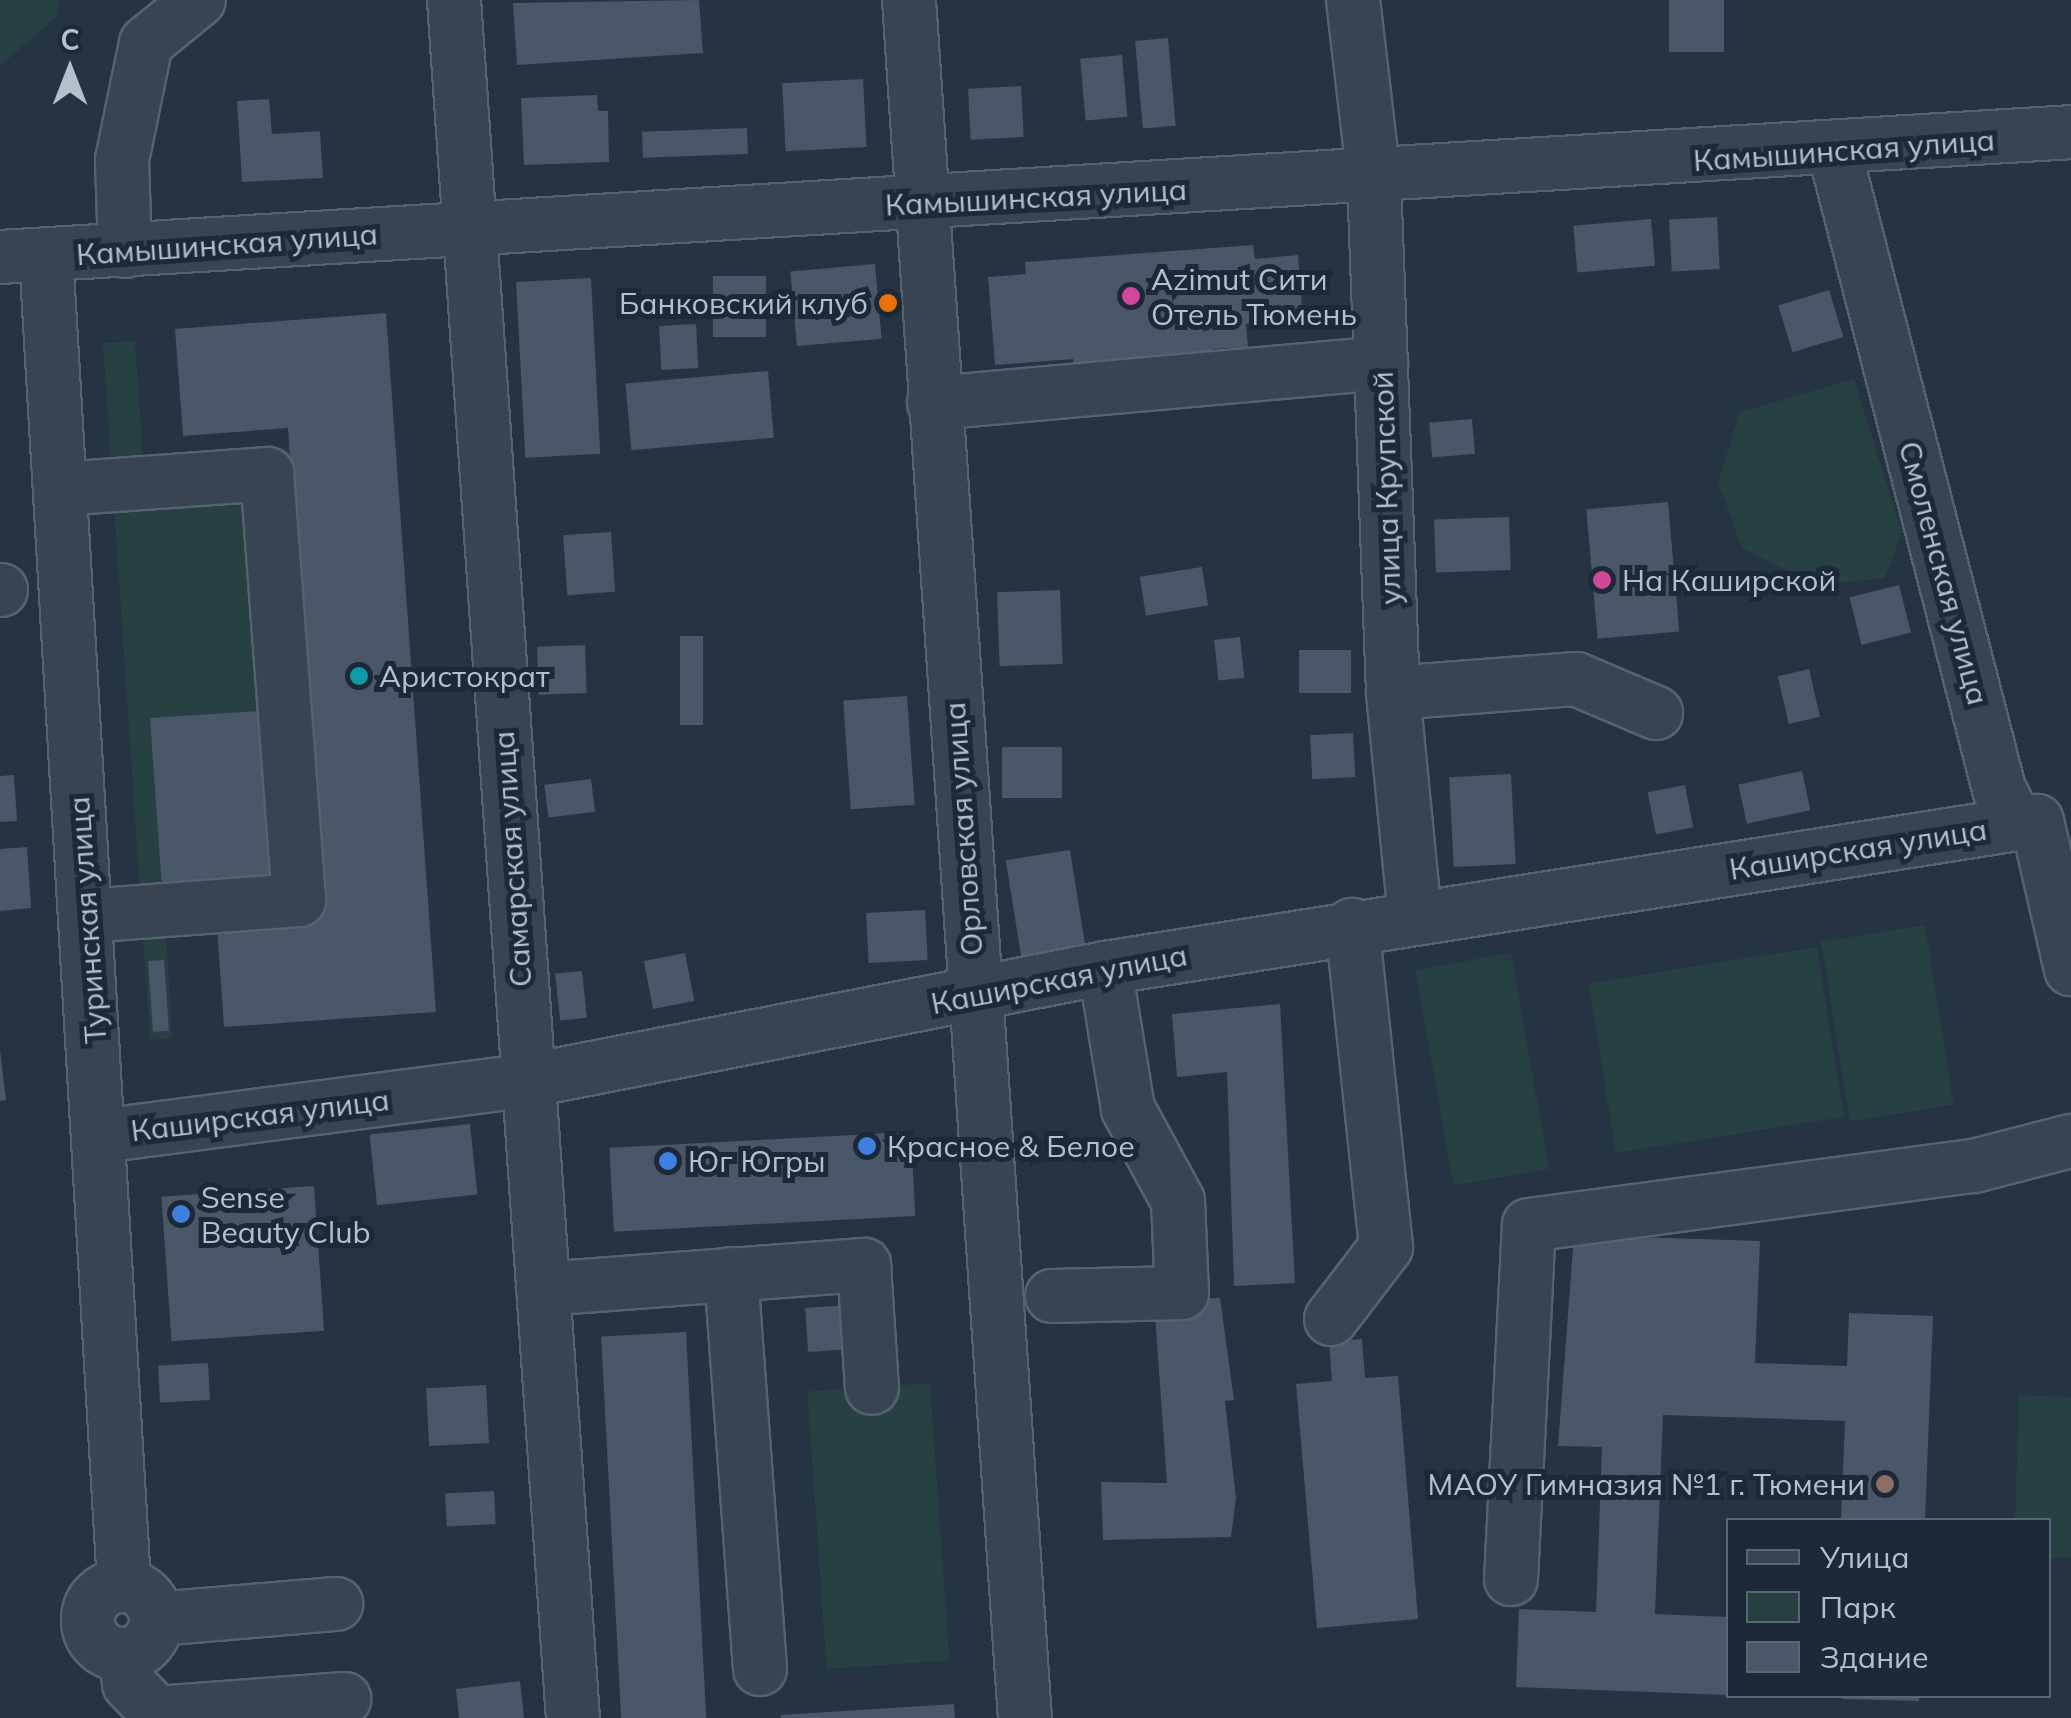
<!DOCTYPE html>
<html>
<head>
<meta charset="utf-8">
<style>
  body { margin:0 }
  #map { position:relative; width:2071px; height:1718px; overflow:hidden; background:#253342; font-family:Mulish,sans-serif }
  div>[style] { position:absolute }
  .green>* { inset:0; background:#274143; transform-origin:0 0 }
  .building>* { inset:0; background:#495769; transform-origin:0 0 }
  .roads { filter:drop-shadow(2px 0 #57626f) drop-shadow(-2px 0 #57626f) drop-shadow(0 2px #57626f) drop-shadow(0 -2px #57626f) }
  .minor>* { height:52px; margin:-26px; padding:0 26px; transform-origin:26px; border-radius:26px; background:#394452 }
  .minor>.ring { margin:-26px; padding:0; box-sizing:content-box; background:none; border:52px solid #394452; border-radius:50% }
  .dots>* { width:28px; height:28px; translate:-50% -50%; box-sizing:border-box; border:5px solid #1e2937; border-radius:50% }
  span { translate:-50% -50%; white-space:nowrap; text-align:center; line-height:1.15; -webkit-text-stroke:10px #1e2937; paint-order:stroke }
  .street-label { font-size:30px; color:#b6c0cc }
  .poi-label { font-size:30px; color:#b6c0cc }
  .left { translate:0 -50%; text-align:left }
  .right { translate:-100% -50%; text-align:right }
  .legend { position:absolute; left:1726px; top:1518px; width:325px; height:180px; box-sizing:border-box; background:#1e2937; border:2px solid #5b6573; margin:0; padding:12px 18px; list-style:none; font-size:30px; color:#b6c0cc }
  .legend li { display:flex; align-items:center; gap:20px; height:50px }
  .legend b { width:50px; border:2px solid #5b6573 }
  .north { position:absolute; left:20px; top:20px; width:100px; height:100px; -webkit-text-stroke:8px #1e2937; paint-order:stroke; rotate:0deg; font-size:28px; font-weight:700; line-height:40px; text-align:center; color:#b6c0cc }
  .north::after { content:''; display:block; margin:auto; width:35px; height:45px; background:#b6c0cc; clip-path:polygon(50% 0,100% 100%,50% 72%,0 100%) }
</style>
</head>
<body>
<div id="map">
  <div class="green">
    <i style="clip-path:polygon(0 0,59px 0,57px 16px,0 66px)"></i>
    <i style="clip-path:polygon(135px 341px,143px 457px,290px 447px,322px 920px,166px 931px,172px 1038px,150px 1040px,103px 343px)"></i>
    <i style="clip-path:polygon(1854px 379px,1902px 533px,1885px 578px,1817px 585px,1742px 548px,1718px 482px,1740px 412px)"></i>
    <i style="left:1925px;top:925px;width:182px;height:105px;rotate:81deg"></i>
    <i style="left:1817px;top:947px;width:172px;height:231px;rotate:81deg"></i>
    <i style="left:1511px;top:953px;width:219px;height:97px;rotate:80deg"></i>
    <i style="left:930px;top:1383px;width:278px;height:123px;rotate:86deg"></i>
    <i style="clip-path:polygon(2019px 1395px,2071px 1397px,2071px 1558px,2049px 1558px,2048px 1520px,2015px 1520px)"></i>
  </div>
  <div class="building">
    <i style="clip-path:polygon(699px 0,703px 53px,517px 65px,513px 3px)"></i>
    <i style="left:1669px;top:0;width:55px;height:52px"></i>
    <i style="left:1168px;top:38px;width:88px;height:33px;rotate:85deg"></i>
    <i style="left:1122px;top:55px;width:62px;height:42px;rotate:85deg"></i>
    <i style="left:863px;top:79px;width:68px;height:81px;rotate:87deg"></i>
    <i style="left:1021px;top:86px;width:51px;height:53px;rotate:87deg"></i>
    <i style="clip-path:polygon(597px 95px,598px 111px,608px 111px,609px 162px,524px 165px,521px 98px)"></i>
    <i style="clip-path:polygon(269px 99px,272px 134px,320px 131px,323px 178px,242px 182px,237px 101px)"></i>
    <i style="left:747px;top:128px;width:26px;height:105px;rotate:88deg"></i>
    <i style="left:1717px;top:217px;width:52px;height:48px;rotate:87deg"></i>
    <i style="left:1651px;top:219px;width:47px;height:78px;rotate:85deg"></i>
    <i style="clip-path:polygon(1253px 245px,1255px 259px,1298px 255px,1303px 319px,1246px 324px,1248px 347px,1213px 349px,1213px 360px,1074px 371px,1073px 359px,995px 365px,988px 277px,1026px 274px,1025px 262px)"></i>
    <i style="left:875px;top:264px;width:75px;height:85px;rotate:85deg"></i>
    <i style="left:713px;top:276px;width:53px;height:61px"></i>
    <i style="left:591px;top:278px;width:176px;height:75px;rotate:87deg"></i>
    <i style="left:1829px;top:290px;width:49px;height:53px;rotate:73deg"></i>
    <i style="clip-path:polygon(386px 313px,436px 1012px,224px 1027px,217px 928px,165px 931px,150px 718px,308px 708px,288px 428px,183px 436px,175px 329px)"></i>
    <i style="left:696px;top:324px;width:44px;height:37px;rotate:87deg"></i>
    <i style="left:768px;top:371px;width:67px;height:143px;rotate:85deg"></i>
    <i style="left:1472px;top:419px;width:35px;height:43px;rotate:85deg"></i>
    <i style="left:1668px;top:502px;width:130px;height:82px;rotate:85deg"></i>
    <i style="left:1509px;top:517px;width:53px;height:75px;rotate:88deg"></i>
    <i style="left:611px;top:532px;width:60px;height:48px;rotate:86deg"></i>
    <i style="left:1202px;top:567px;width:39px;height:63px;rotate:81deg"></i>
    <i style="left:1899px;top:585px;width:49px;height:51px;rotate:76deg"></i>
    <i style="left:1060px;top:590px;width:74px;height:63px;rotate:88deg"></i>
    <i style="left:680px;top:636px;width:23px;height:89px"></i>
    <i style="left:1240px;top:637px;width:41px;height:26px;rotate:84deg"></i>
    <i style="left:585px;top:645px;width:48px;height:48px;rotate:88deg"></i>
    <i style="left:1299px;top:650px;width:52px;height:43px"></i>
    <i style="left:1809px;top:669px;width:49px;height:32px;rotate:77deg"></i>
    <i style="left:907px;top:696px;width:109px;height:64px;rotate:86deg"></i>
    <i style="left:1353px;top:733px;width:44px;height:43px;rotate:87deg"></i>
    <i style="left:1062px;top:747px;width:51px;height:60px;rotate:90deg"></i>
    <i style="left:1802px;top:771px;width:40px;height:65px;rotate:78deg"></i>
    <i style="left:1511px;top:774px;width:90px;height:62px;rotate:87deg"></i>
    <i style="clip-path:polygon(14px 775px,17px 821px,0 822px,0 776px)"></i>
    <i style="left:591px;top:779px;width:33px;height:47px;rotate:83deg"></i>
    <i style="left:1685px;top:785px;width:43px;height:38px;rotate:79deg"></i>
    <i style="clip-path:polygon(27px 847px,31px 908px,0 911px,0 849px)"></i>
    <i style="left:1070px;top:850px;width:98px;height:65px;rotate:81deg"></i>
    <i style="left:925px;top:910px;width:50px;height:59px;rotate:87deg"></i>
    <i style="left:685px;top:953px;width:49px;height:42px;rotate:79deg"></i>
    <i style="left:164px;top:960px;width:71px;height:16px;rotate:86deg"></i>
    <i style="left:582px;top:971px;width:47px;height:27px;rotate:84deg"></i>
    <i style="clip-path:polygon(1280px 1004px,1295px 1283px,1234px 1286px,1227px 1072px,1177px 1077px,1172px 1014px)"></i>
    <i style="clip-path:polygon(0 1050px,6px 1100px,0 1101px)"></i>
    <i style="left:470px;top:1124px;width:71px;height:101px;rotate:84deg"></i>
    <i style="left:911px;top:1132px;width:84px;height:302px;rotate:87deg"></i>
    <i style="left:314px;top:1186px;width:145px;height:153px;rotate:86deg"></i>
    <i style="clip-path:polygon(1574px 1235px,1760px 1241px,1755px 1363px,1847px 1366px,1849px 1313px,1933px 1316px,1925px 1520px,1841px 1520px,1845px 1421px,1663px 1415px,1655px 1614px,1728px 1617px,1728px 1695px,1516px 1687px,1519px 1609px,1596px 1612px,1602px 1447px,1558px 1446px)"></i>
    <i style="clip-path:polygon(1220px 1298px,1234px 1400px,1225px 1401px,1236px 1498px,1231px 1537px,1103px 1540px,1101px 1482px,1167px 1483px,1154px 1301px)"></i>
    <i style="left:849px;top:1305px;width:44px;height:44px;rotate:86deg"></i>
    <i style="left:686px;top:1332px;width:387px;height:85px;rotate:87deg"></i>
    <i style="clip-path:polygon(1362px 1339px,1365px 1378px,1398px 1376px,1418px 1619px,1317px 1628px,1296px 1384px,1332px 1381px,1329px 1342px)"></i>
    <i style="left:208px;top:1363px;width:37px;height:50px;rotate:87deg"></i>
    <i style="left:486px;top:1385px;width:58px;height:60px;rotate:87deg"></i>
    <i style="left:494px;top:1491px;width:33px;height:49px;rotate:87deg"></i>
    <i style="clip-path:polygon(520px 1681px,524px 1718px,459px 1718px,456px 1689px)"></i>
    <i style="clip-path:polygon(1842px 1696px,1919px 1696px,1919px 1701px,1842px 1699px)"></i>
    <i style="clip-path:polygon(954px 1704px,955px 1718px,781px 1718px,781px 1715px)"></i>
  </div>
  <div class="roads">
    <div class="minor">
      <i style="left:454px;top:0;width:1722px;rotate:86.04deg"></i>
      <i style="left:909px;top:0;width:1722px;rotate:86.14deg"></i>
      <i style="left:1353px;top:0;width:179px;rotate:83.3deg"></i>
      <i style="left:1374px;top:178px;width:515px;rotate:87.89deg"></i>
      <i style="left:1393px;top:693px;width:225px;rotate:84.4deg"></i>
      <i style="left:1835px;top:153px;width:657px;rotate:75.54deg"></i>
      <i style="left:1999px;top:789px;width:39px;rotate:63deg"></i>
      <i style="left:2017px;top:824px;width:20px;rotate:-9deg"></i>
      <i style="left:2037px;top:821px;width:152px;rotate:77.1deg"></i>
      <i style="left:125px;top:251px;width:91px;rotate:-91.9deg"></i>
      <i style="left:122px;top:160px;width:119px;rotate:-78.4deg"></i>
      <i style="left:146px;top:43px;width:68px;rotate:-39.1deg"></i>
      <i style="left:46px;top:255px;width:1332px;rotate:86.64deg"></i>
      <i style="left:0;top:257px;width:2075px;rotate:-3.45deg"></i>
      <i style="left:934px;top:403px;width:449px;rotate:-5.1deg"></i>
      <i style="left:60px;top:489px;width:208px;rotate:-4.1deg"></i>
      <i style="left:267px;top:474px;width:427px;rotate:85.7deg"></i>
      <i style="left:299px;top:900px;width:213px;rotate:175.7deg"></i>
      <i style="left:0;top:590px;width:1px"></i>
      <i style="left:1393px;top:693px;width:184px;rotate:-4.4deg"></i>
      <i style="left:1576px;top:679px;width:87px;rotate:23deg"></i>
      <i style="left:100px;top:1136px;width:430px;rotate:-7.4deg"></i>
      <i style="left:526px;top:1081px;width:590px;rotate:-11.04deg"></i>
      <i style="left:1105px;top:968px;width:923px;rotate:-8.97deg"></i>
      <i style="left:731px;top:1274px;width:396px;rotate:85.8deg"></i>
      <i style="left:543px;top:1289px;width:322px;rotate:-4.3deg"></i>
      <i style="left:864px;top:1265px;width:123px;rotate:86.3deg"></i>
      <i style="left:1052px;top:1296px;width:130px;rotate:-1.3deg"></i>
      <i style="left:1182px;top:1293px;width:92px;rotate:-92.5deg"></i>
      <i style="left:1178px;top:1201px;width:105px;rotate:-118.5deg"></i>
      <i style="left:1128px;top:1109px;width:143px;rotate:-99.3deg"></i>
      <i style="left:1331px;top:1319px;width:91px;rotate:-52.6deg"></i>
      <i style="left:1386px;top:1247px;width:324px;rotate:-96deg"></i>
      <i style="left:1511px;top:1579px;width:354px;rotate:-87.1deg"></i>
      <i style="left:1529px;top:1225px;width:449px;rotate:-7.6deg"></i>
      <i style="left:1974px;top:1166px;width:100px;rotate:-14.5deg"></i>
      <i class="ring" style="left:88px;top:1586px;width:16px;height:16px"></i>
      <i style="left:157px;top:1619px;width:180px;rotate:-4.8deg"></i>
      <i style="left:125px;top:1655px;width:29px;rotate:82deg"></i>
      <i style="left:129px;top:1684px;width:40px;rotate:46deg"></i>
      <i style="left:157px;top:1713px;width:188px;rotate:-4.3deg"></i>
    </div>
  </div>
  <div class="dots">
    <i style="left:1131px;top:296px;background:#d1479c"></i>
    <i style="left:888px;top:303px;background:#e8710a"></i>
    <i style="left:1602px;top:580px;background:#d1479c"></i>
    <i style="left:359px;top:676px;background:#0f9aa8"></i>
    <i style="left:867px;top:1146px;background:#3f7fe0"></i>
    <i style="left:668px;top:1161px;background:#3f7fe0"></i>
    <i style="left:181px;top:1214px;background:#3f7fe0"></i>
    <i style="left:1885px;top:1484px;background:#8d6e63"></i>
  </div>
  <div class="street-label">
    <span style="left:1844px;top:150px;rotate:-4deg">Камышинская улица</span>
    <span style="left:1036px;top:197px;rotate:-3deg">Камышинская улица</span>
    <span style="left:227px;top:244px;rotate:-4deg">Камышинская улица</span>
    <span style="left:1386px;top:488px;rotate:-92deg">улица Крупской</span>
    <span style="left:1944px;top:573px;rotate:75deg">Смоленская улица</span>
    <span style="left:963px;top:829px;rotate:-94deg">Орловская улица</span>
    <span style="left:1858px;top:849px;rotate:-9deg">Каширская улица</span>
    <span style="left:512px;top:859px;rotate:-94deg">Самарская улица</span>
    <span style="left:87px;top:920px;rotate:-94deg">Туринская улица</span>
    <span style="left:1059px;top:979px;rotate:-11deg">Каширская улица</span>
    <span style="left:260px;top:1115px;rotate:-7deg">Каширская улица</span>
  </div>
  <div class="poi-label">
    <span class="left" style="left:1151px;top:296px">Azimut Сити<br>Отель Тюмень</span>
    <span class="right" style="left:868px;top:303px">Банковский клуб</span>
    <span class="left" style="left:1622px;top:580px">На Каширской</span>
    <span class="left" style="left:379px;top:676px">Аристократ</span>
    <span class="left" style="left:887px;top:1146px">Красное &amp; Белое</span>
    <span class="left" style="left:688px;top:1161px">Юг Югры</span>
    <span class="left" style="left:201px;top:1214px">Sense<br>Beauty Club</span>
    <span class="right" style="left:1865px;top:1484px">МАОУ Гимназия №1 г. Тюмени</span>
  </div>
  <ul class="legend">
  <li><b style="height:12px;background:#394452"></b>Улица</li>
  <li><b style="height:28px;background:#274143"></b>Парк</li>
  <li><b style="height:28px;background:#495769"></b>Здание</li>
  </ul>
  <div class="north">С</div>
</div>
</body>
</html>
